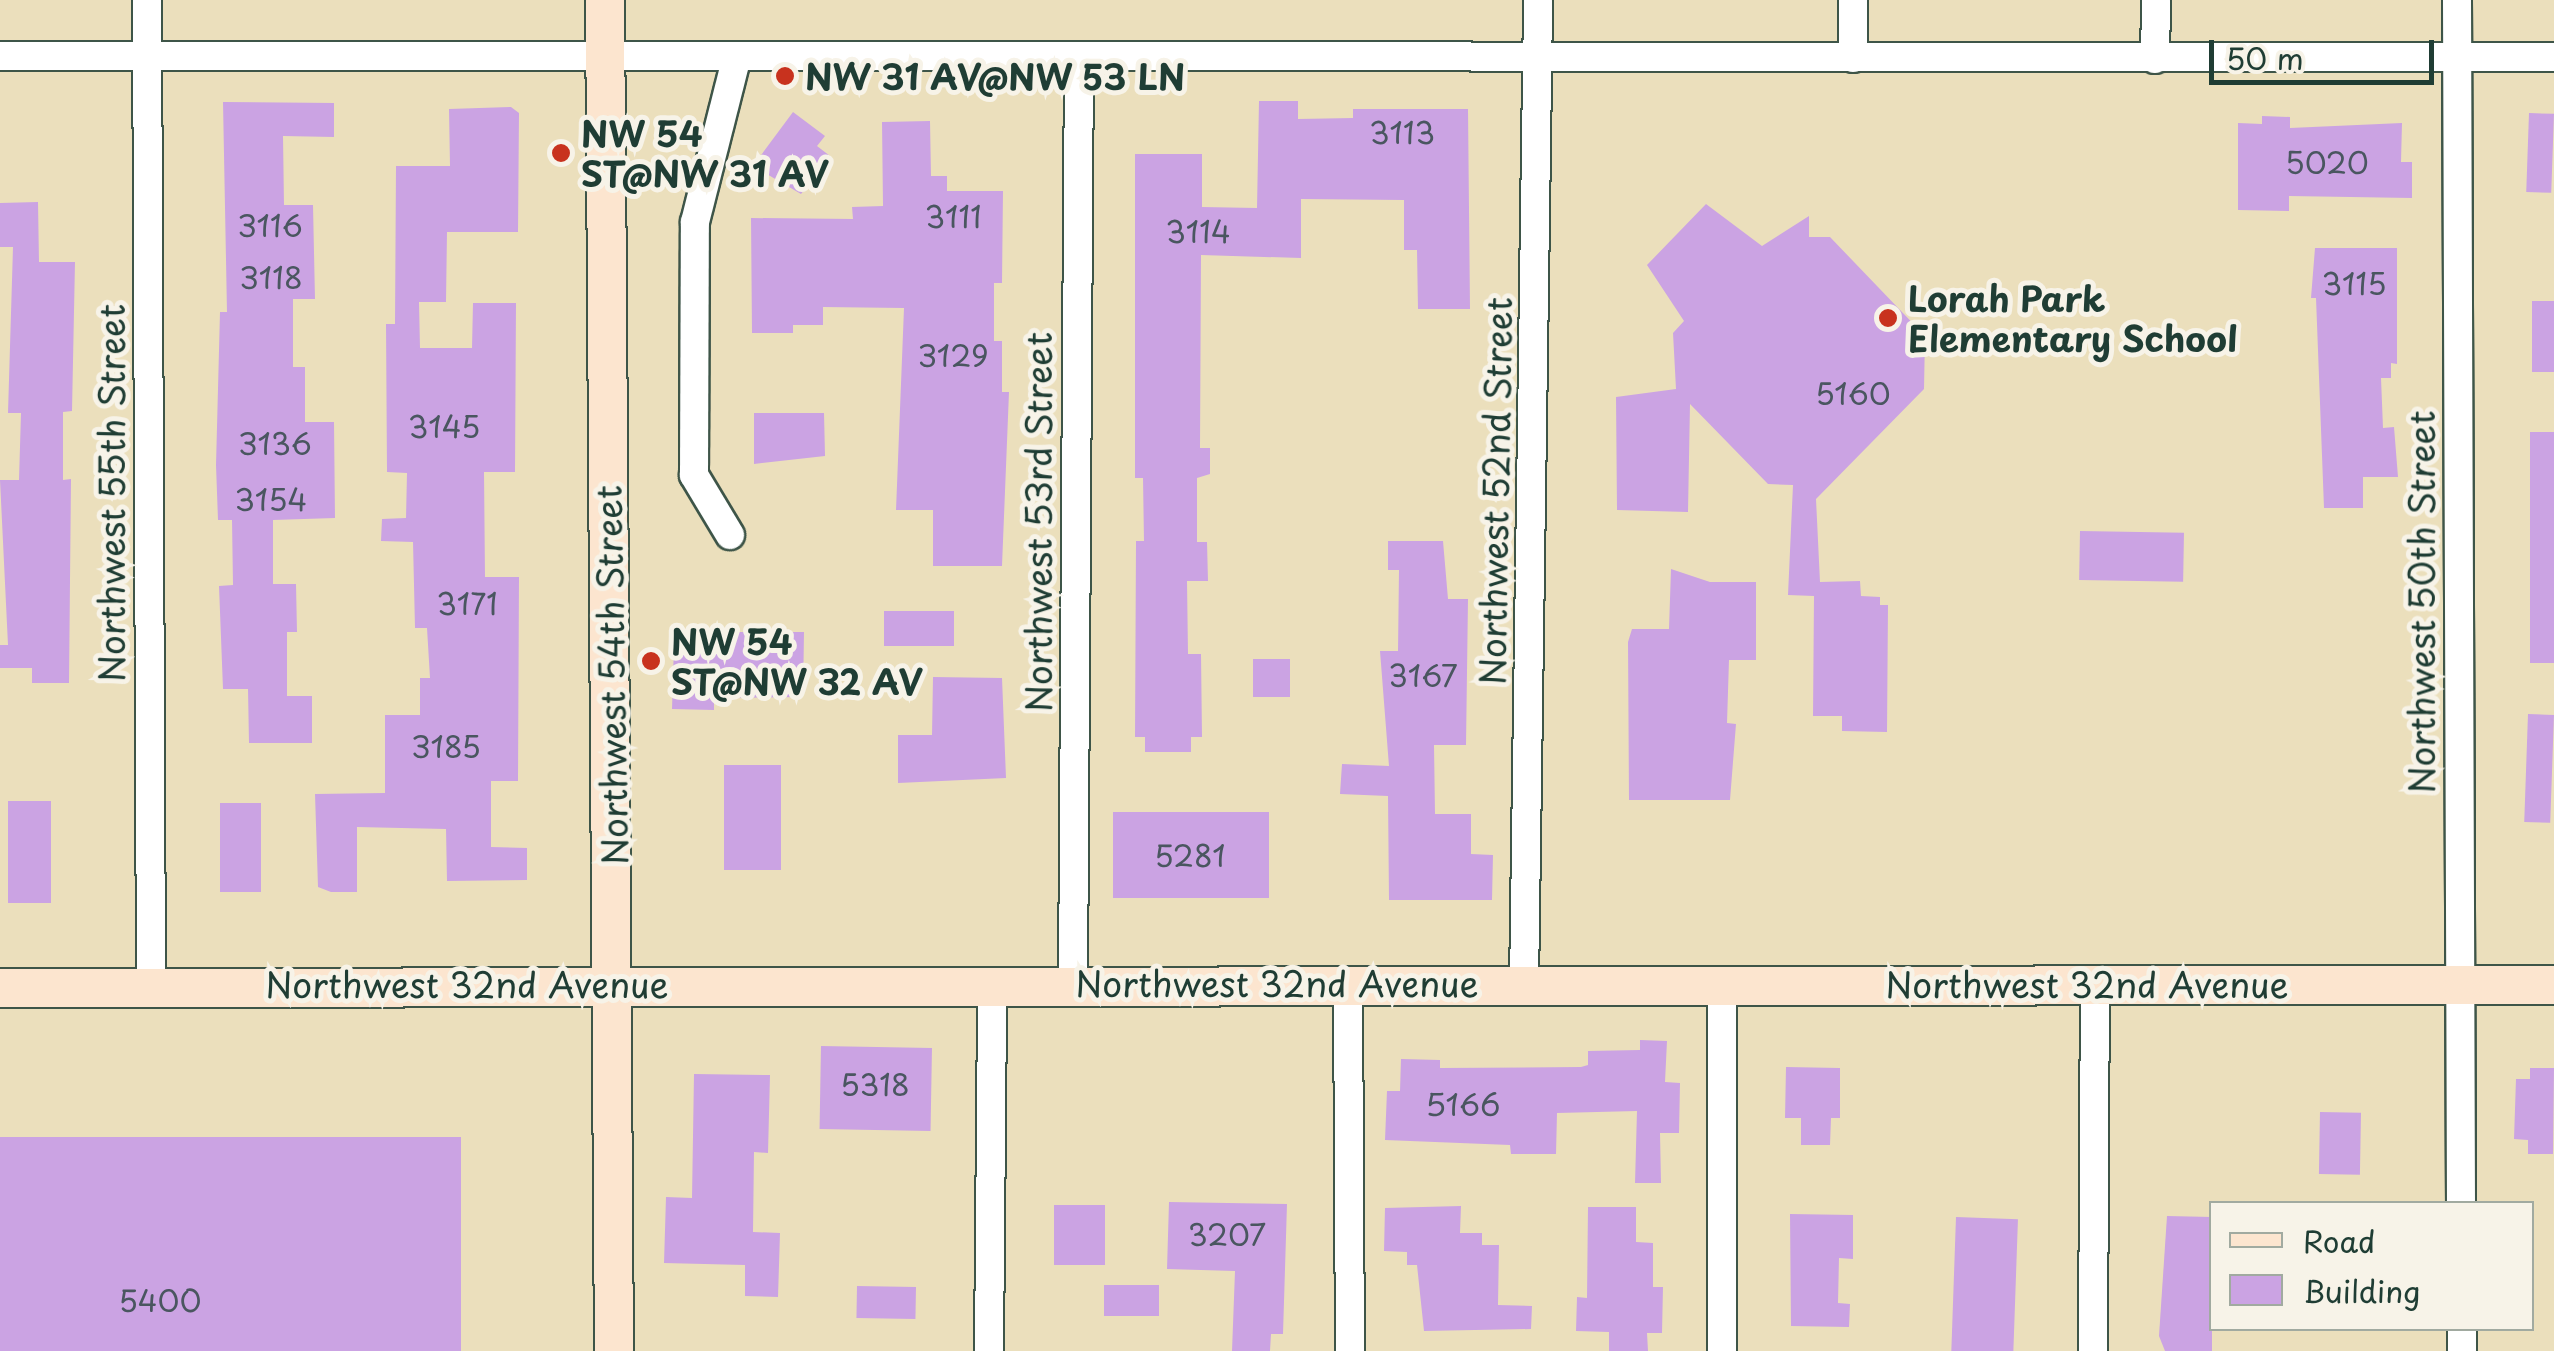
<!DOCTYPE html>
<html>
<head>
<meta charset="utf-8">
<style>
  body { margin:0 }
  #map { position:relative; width:2554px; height:1351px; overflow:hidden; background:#ebdfbc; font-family:"Playpen Sans",sans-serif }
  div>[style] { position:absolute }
  .building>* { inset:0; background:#cba3e3; transform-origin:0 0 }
  .roads { filter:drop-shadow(2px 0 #3e5548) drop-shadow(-2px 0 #3e5548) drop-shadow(0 2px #3e5548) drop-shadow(0 -2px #3e5548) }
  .street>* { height:28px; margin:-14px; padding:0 14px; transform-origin:14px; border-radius:14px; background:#fff }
  .secondary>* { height:38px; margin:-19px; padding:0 19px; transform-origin:19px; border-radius:19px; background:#fce5cf }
  .dots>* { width:28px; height:28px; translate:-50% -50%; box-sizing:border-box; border:5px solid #f7f3e8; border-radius:50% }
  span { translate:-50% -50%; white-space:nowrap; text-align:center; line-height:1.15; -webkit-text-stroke:10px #f7f3e8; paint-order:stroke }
  .number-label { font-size:30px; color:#4a5660 }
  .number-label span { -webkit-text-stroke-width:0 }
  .poi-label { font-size:35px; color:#1f3d34; font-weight:700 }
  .left { translate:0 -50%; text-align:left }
  .street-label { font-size:35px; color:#1f3d34 }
  .legend { position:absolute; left:2209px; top:1201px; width:325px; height:130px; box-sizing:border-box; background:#f7f3e8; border:2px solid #a1aaa0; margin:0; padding:12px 18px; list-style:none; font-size:30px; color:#1f3d34 }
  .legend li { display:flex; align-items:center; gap:20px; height:50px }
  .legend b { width:50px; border:2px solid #a1aaa0 }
  .scale { position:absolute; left:2209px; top:40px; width:225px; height:45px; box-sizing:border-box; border:5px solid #1f3d34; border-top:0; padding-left:12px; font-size:30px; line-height:35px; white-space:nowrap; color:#1f3d34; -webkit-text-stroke:8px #f7f3e8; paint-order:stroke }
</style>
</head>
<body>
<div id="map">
  <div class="building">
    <i style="clip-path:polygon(1259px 101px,1298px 101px,1298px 119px,1353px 118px,1353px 109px,1468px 109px,1470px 309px,1418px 309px,1417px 250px,1404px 250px,1404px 200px,1301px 199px,1301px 258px,1201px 255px,1200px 448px,1210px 448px,1210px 474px,1197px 478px,1197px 542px,1207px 542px,1208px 581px,1187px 581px,1188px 654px,1201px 654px,1202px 737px,1191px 737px,1191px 752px,1145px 752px,1145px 737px,1135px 737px,1136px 541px,1144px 541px,1143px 478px,1135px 478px,1135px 154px,1202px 154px,1202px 207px,1257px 208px)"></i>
    <i style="clip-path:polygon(223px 102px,334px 103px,334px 137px,283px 136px,284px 205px,313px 205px,315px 299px,293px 299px,293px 367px,305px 367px,305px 422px,334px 422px,335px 518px,273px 520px,273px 584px,296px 584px,297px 632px,287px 632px,287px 696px,312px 696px,312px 743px,249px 743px,248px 689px,223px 689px,219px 586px,233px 585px,232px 520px,218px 520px,216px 465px,220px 312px,227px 312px)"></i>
    <i style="clip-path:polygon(511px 107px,519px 113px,518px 232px,447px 232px,446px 302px,419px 302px,420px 348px,472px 348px,473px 303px,516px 303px,515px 472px,484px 472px,485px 577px,519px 577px,518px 781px,491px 781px,491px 847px,527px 848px,527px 880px,447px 881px,446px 829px,357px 827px,357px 892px,331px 892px,318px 887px,315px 794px,385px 793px,385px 715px,420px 715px,420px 678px,430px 678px,427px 628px,415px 628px,413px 542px,381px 541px,382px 519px,406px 518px,407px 473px,387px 472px,386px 324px,395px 324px,396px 166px,450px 166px,449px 109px)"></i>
    <i style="clip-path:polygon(793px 112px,825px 136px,817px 146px,830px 156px,801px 194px,753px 166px)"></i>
    <i style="left:2529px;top:113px;width:25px;height:79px;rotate:2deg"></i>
    <i style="clip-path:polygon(2262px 116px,2290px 117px,2290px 128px,2402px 123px,2401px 162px,2412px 162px,2412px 198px,2289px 196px,2289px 211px,2238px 210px,2238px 123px,2262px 124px)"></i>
    <i style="clip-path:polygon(930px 121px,931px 176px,947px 176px,947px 191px,1003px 191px,1002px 283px,994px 283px,994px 341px,1002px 341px,1002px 392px,1009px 392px,1002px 566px,933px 566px,933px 510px,896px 510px,904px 308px,823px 307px,823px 325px,793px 325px,793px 333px,752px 333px,751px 218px,853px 219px,852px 207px,883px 206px,882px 122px)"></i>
    <i style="clip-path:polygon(38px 202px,39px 262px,75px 262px,72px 411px,63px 412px,63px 480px,71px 479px,69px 683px,32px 683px,32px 668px,0 668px,0 645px,8px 645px,0 480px,19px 480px,21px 413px,8px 413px,13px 247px,0 247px,0 203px)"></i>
    <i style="clip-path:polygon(1706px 204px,1762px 246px,1809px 216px,1809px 237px,1830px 237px,1925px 336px,1924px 389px,1816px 499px,1820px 582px,1860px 581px,1861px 596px,1880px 597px,1880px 605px,1888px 605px,1887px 732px,1842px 731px,1842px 716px,1813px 716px,1814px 596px,1788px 595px,1793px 485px,1768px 484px,1690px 404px,1688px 512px,1617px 510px,1616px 397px,1676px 389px,1673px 333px,1684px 321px,1647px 265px)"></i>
    <i style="clip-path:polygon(2315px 248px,2397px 248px,2397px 364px,2391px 363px,2391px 378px,2381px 378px,2383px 428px,2394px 427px,2398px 477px,2363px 477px,2363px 508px,2324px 508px,2316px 298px,2311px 298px)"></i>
    <i style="left:2532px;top:301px;width:22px;height:71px"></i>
    <i style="clip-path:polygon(754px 413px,824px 413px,825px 456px,754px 464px)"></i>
    <i style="left:2530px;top:432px;width:24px;height:231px"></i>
    <i style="left:2080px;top:531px;width:104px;height:49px;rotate:1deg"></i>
    <i style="clip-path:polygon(1388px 541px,1443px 541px,1448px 599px,1468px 599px,1466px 745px,1434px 745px,1435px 814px,1471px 814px,1471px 854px,1493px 855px,1492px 900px,1389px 900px,1388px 796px,1340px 794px,1342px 764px,1389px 766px,1380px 651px,1398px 651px,1399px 570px,1388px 570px)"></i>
    <i style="clip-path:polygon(1671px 569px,1710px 582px,1756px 582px,1756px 660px,1729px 660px,1727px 723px,1736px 724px,1730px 800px,1629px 800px,1628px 642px,1632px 629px,1669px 629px)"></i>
    <i style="left:884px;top:611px;width:70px;height:35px"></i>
    <i style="clip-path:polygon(709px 632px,804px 632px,803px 697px,714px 698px,714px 710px,672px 709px,674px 644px,709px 645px)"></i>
    <i style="left:1253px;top:659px;width:37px;height:38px"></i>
    <i style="clip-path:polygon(933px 677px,1002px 678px,1006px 778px,898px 783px,898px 735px,932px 735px)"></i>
    <i style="left:2528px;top:714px;width:26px;height:108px;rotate:2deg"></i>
    <i style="left:724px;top:765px;width:57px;height:105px"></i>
    <i style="left:8px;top:801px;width:43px;height:102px"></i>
    <i style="left:220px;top:803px;width:41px;height:89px"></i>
    <i style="left:1113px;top:812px;width:156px;height:86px"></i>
    <i style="clip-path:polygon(1640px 1040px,1667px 1041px,1665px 1082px,1680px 1083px,1679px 1133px,1660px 1133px,1661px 1183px,1635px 1183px,1637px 1111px,1557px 1113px,1556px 1154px,1511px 1154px,1510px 1145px,1385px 1140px,1387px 1091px,1400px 1091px,1401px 1059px,1440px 1060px,1440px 1068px,1581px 1067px,1588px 1065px,1588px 1051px,1640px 1050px)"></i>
    <i style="left:821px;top:1046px;width:111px;height:83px;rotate:1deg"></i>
    <i style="clip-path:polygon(1786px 1067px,1840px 1068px,1840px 1118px,1831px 1118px,1830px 1145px,1801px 1145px,1801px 1118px,1785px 1118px)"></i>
    <i style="clip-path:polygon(2530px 1068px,2554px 1068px,2553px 1154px,2528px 1154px,2528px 1140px,2514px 1139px,2516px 1079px,2530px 1079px)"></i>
    <i style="clip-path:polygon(694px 1074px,770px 1075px,768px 1153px,754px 1152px,753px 1232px,780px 1233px,778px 1297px,745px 1296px,745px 1265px,664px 1263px,666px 1197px,692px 1198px)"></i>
    <i style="left:2320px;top:1112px;width:41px;height:62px;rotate:1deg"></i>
    <i style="left:461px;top:1137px;width:214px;height:461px;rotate:90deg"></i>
    <i style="clip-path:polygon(1169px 1202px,1287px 1204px,1283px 1334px,1271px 1334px,1270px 1351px,1232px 1351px,1235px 1271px,1167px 1269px)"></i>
    <i style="left:1054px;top:1205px;width:51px;height:60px"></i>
    <i style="clip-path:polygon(1461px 1206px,1460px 1233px,1482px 1233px,1482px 1245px,1499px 1245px,1498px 1305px,1532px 1306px,1531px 1329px,1424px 1331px,1417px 1265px,1407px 1265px,1407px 1252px,1384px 1251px,1385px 1208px)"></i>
    <i style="clip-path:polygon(1588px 1207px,1636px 1207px,1636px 1242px,1653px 1243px,1653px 1287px,1663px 1287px,1662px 1333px,1647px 1333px,1648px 1351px,1609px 1351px,1609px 1332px,1576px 1331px,1577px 1297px,1587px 1298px)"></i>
    <i style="clip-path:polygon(1790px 1214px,1853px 1215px,1853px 1259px,1839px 1258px,1838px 1303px,1850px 1304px,1849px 1327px,1791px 1326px)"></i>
    <i style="clip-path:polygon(2167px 1216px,2212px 1217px,2212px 1351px,2165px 1351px,2159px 1336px)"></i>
    <i style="left:1956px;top:1217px;width:62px;height:134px;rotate:2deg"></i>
    <i style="left:1104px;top:1285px;width:55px;height:31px"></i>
    <i style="left:857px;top:1286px;width:59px;height:32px;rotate:1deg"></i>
  </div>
  <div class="roads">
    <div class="street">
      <i style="left:147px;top:0;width:987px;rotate:89.77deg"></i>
      <i style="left:1853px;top:0;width:58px;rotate:90deg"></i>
      <i style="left:2457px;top:0;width:1204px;rotate:89.81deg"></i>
      <i style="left:0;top:56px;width:2554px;rotate:0.02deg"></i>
      <i style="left:2155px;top:59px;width:59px;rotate:-89deg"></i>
      <i style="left:730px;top:535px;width:70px;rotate:-121deg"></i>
      <i style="left:694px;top:475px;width:253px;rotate:-89.8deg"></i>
      <i style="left:695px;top:222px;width:167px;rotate:-75.8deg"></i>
      <i style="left:1073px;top:983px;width:922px;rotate:-89.63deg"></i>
      <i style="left:1348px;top:984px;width:367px;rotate:89.7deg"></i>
      <i style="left:1524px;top:984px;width:984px;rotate:-89.18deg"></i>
      <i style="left:2462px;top:1328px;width:23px;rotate:90deg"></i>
      <i style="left:989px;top:1351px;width:368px;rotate:-89.5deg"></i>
      <i style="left:1722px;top:1351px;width:367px;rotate:-90deg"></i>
      <i style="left:2093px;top:1351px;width:366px;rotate:-89.7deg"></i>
    </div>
    <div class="secondary">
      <i style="left:605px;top:0;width:1351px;rotate:89.62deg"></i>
      <i style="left:0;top:988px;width:2554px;rotate:-0.07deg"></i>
    </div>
  </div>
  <div class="dots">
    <i style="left:785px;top:76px;background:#c8321e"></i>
    <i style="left:561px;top:153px;background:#c8321e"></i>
    <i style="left:1888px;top:318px;background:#c8321e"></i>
    <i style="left:651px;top:661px;background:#c8321e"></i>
  </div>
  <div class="number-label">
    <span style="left:1402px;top:132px">3113</span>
    <span style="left:2327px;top:162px">5020</span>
    <span style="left:953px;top:216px">3111</span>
    <span style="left:270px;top:225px">3116</span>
    <span style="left:1198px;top:231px">3114</span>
    <span style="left:271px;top:277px">3118</span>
    <span style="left:2354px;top:283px">3115</span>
    <span style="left:953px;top:355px">3129</span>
    <span style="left:1853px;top:393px">5160</span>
    <span style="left:444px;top:426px">3145</span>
    <span style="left:275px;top:443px">3136</span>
    <span style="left:271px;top:499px">3154</span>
    <span style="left:467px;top:603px">3171</span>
    <span style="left:1423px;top:675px">3167</span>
    <span style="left:446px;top:746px">3185</span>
    <span style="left:1190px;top:855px">5281</span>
    <span style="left:875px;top:1084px">5318</span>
    <span style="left:1463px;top:1104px">5166</span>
    <span style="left:1227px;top:1234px">3207</span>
    <span style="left:160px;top:1300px">5400</span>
  </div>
  <div class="poi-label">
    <span class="left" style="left:805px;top:76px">NW 31 AV@NW 53 LN</span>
    <span class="left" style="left:581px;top:153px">NW 54<br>ST@NW 31 AV</span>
    <span class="left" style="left:1908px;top:318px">Lorah Park<br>Elementary School</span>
    <span class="left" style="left:671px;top:661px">NW 54<br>ST@NW 32 AV</span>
  </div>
  <div class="street-label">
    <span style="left:1495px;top:491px;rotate:-89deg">Northwest 52nd Street</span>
    <span style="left:111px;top:493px;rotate:-90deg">Northwest 55th Street</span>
    <span style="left:1038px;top:522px;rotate:-90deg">Northwest 53rd Street</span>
    <span style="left:2421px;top:602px;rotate:-90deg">Northwest 50th Street</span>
    <span style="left:611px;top:675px;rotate:-91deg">Northwest 54th Street</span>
    <span style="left:1277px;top:983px">Northwest 32nd Avenue</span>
    <span style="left:467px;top:984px">Northwest 32nd Avenue</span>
    <span style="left:2087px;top:984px">Northwest 32nd Avenue</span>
  </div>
  <ul class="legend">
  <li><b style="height:12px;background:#fce5cf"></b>Road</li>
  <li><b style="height:28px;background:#cba3e3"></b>Building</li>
  </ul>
  <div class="scale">50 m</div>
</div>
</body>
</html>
